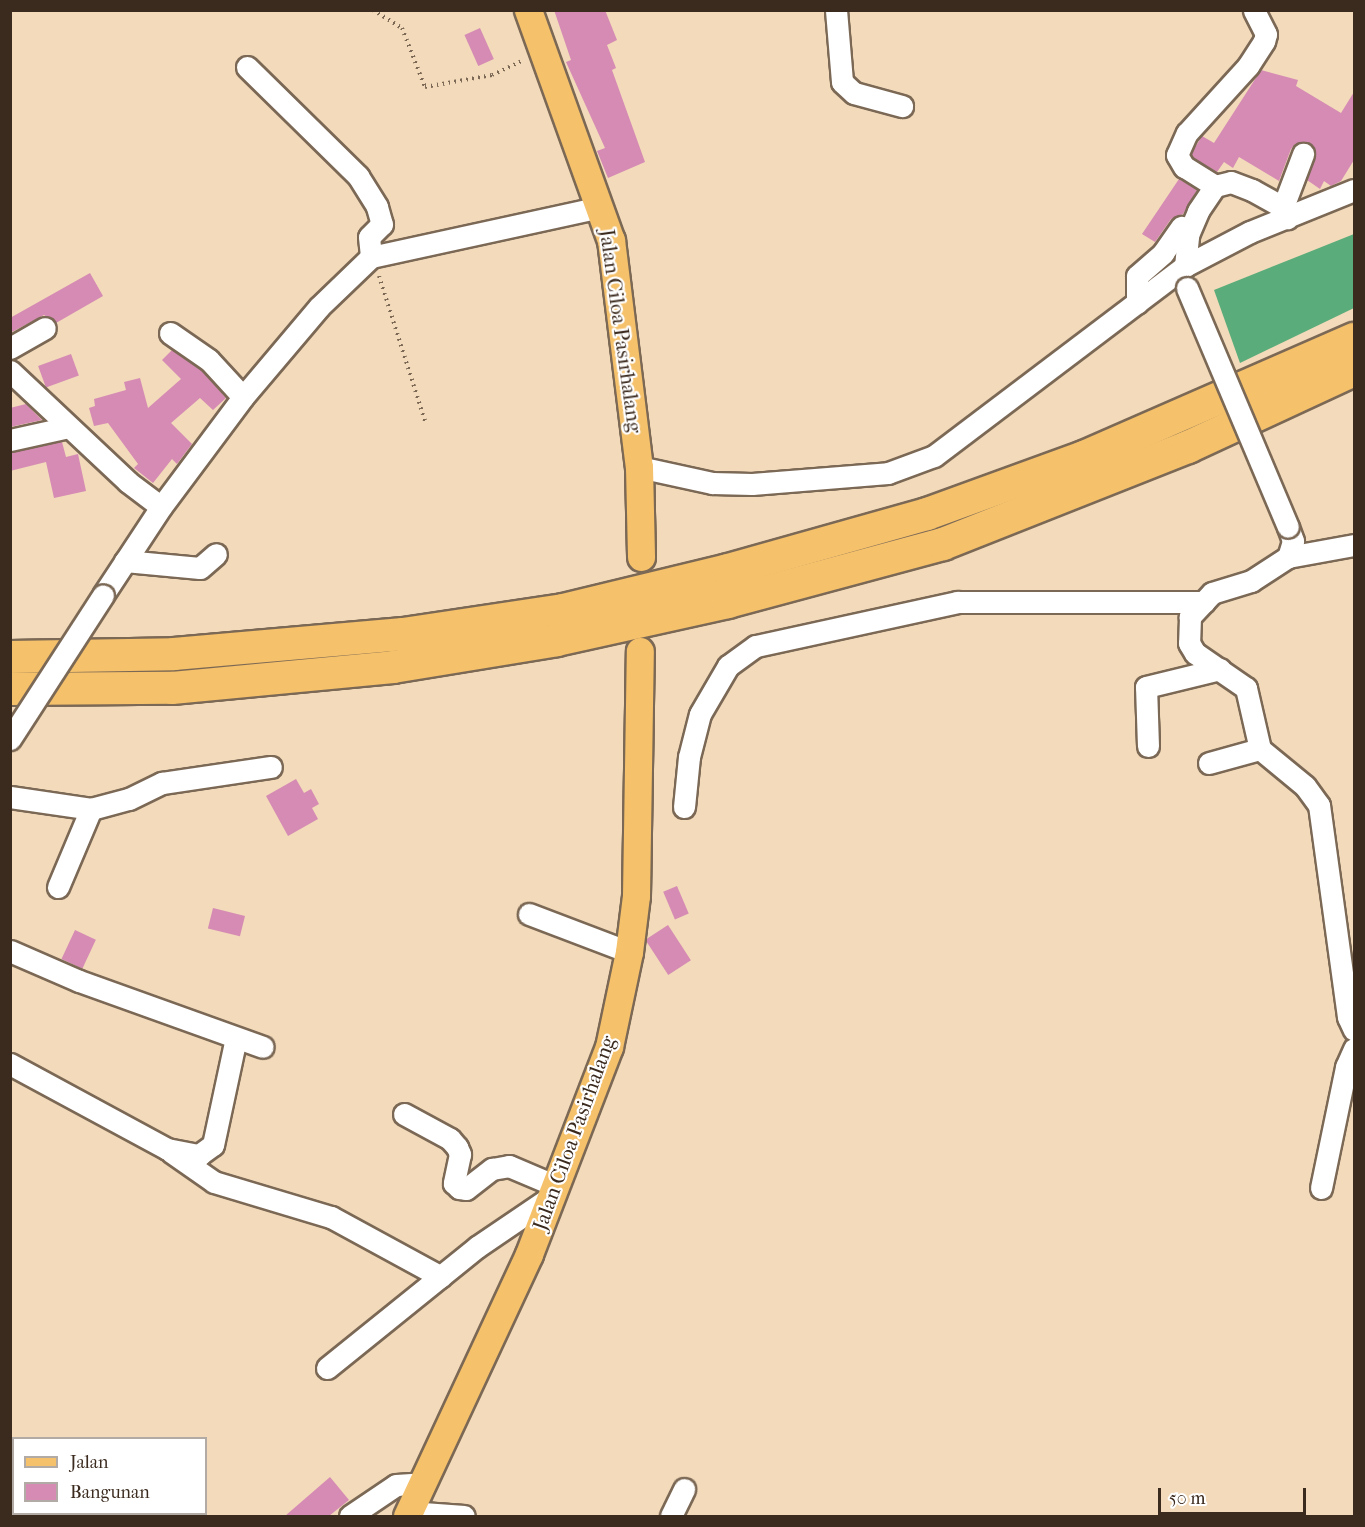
<!DOCTYPE html>
<html>
<head>
<meta charset="utf-8">
<style>
  body { margin:0 }
  #map { position:relative; width:1365px; height:1527px; overflow:hidden; background:#f2daba; font-family:"IM FELL French Canon",serif }
  div>[style] { position:absolute }
  .forest>* { inset:0; background:#5aac7a }
  .building>* { inset:0; background:#d58bb3; transform-origin:0 0 }
  .path>* { height:4px; margin-top:-2px; transform-origin:0; background:repeating-linear-gradient(90deg,#7b6855 0 1.5px,transparent 0 6px) }
  .roads { filter:drop-shadow(2px 0 #7b6855) drop-shadow(-2px 0 #7b6855) drop-shadow(0 2px #7b6855) drop-shadow(0 -2px #7b6855) }
  .minor>* { height:21px; margin:-10.5px; padding:0 10.5px; transform-origin:10.5px; border-radius:10.5px; background:#fff }
  .major>* { height:27px; margin:-13.5px; padding:0 13.5px; transform-origin:13.5px; border-radius:13.5px; background:#f5c16b }
  .highway>* { height:32px; margin:-16px; padding:0 16px; transform-origin:16px; border-radius:16px; background:#f5c16b }
  .bridges { filter:drop-shadow(2px 0 #7b6855) drop-shadow(-2px 0 #7b6855) drop-shadow(0 2px #7b6855) drop-shadow(0 -2px #7b6855) }
  .minor-bridge>* { height:21px; margin:-10.5px; padding:0 10.5px; transform-origin:10.5px; border-radius:10.5px; background:#fff }
  span { translate:-50% -50%; white-space:nowrap; text-align:center; line-height:1.15; -webkit-text-stroke:4.5px #fff; paint-order:stroke }
  .street-label { font-size:21px; color:#3b2a1e }
  .frame { position:absolute; inset:0; border:12px solid #3b2a1e; pointer-events:none }
  .legend { position:absolute; left:12px; top:1437px; width:195px; height:78px; box-sizing:border-box; background:#fff; border:2px solid #b1aaa5; margin:0; padding:8px 10px; list-style:none; font-size:18px; color:#3b2a1e }
  .legend li { display:flex; align-items:center; gap:12px; height:30px }
  .legend b { width:30px; border:2px solid #b1aaa5 }
  .scale { position:absolute; left:1158px; top:1488px; width:148px; height:27px; box-sizing:border-box; border:3px solid #3b2a1e; border-top:0; padding-left:8px; font-size:18px; line-height:21px; white-space:nowrap; color:#3b2a1e; -webkit-text-stroke:4px #fff; paint-order:stroke }
</style>
</head>
<body>
<div id="map">
  <div class="forest">
    <i style="clip-path:polygon(1354px 234px,1354px 308px,1240px 363px,1214px 290px)"></i>
  </div>
  <div class="building">
    <i style="clip-path:polygon(554px 10px,605px 10px,617px 40px,607px 45px,616px 68px,612px 70px,645px 162px,608px 178px,597px 151px,605px 148px,566px 62px,571px 60px)"></i>
    <i style="left:480px;top:28px;width:34px;height:17px;rotate:66deg"></i>
    <i style="clip-path:polygon(1261px 70px,1298px 80px,1296px 86px,1341px 113px,1354px 92px,1354px 160px,1341px 181px,1331px 186px,1324px 181px,1320px 189px,1307px 180px,1316px 153px,1307px 142px,1295px 144px,1291px 149px,1279px 181px,1239px 157px,1233px 168px,1224px 162px,1217px 172px,1193px 158px,1191px 154px,1202px 136px,1214px 143px)"></i>
    <i style="clip-path:polygon(1179px 179px,1197px 190px,1183px 214px,1171px 219px,1155px 242px,1142px 234px)"></i>
    <i style="clip-path:polygon(90px 273px,103px 296px,56px 323px,44px 315px,10px 333px,10px 318px)"></i>
    <i style="clip-path:polygon(172px 350px,201px 370px,226px 398px,213px 410px,200px 398px,171px 423px,192px 444px,177px 464px,172px 459px,153px 483px,134px 468px,138px 464px,108px 423px,94px 426px,89px 408px,95px 406px,94px 399px,126px 390px,124px 382px,140px 378px,148px 408px,181px 379px,162px 360px)"></i>
    <i style="left:71px;top:354px;width:23px;height:35px;rotate:70deg"></i>
    <i style="clip-path:polygon(26px 404px,42px 420px,10px 427px,10px 408px)"></i>
    <i style="clip-path:polygon(62px 442px,66px 457px,78px 454px,86px 491px,54px 498px,46px 462px,10px 471px,10px 452px)"></i>
    <i style="clip-path:polygon(296px 779px,304px 793px,311px 789px,319px 804px,312px 808px,318px 819px,288px 836px,266px 796px)"></i>
    <i style="left:677px;top:886px;width:30px;height:15px;rotate:67deg"></i>
    <i style="left:213px;top:908px;width:33px;height:21px;rotate:14deg"></i>
    <i style="left:668px;top:925px;width:42px;height:27px;rotate:57deg"></i>
    <i style="left:75px;top:930px;width:23px;height:32px;rotate:25deg"></i>
    <i style="clip-path:polygon(330px 1477px,349px 1500px,329px 1516px,285px 1516px)"></i>
  </div>
  <div class="path">
    <i style="left:373px;top:10px;width:34px;rotate:32deg"></i>
    <i style="left:402px;top:28px;width:63px;rotate:68.7deg"></i>
    <i style="left:425px;top:87px;width:68px;rotate:-10.2deg"></i>
    <i style="left:492px;top:75px;width:33px;rotate:-25deg"></i>
    <i style="left:379px;top:276px;width:155px;rotate:72.4deg"></i>
  </div>
  <div class="roads">
    <div class="minor">
      <i style="left:836px;top:10px;width:72px;rotate:85.2deg"></i>
      <i style="left:842px;top:82px;width:16px;rotate:43deg"></i>
      <i style="left:854px;top:93px;width:50px;rotate:15.2deg"></i>
      <i style="left:247px;top:67px;width:156px;rotate:44.5deg"></i>
      <i style="left:358px;top:176px;width:36px;rotate:58deg"></i>
      <i style="left:377px;top:207px;width:18px;rotate:74deg"></i>
      <i style="left:382px;top:224px;width:18px;rotate:135deg"></i>
      <i style="left:369px;top:237px;width:20px;rotate:84deg"></i>
      <i style="left:1215px;top:186px;width:36px;rotate:-148deg"></i>
      <i style="left:1184px;top:167px;width:14px;rotate:-120deg"></i>
      <i style="left:1177px;top:155px;width:24px;rotate:-66deg"></i>
      <i style="left:1187px;top:133px;width:91px;rotate:-47.7deg"></i>
      <i style="left:1248px;top:66px;width:30px;rotate:-57deg"></i>
      <i style="left:1264px;top:41px;width:7px;rotate:-74deg"></i>
      <i style="left:1266px;top:34px;width:27px;rotate:-117deg"></i>
      <i style="left:1283px;top:207px;width:57px;rotate:-69.3deg"></i>
      <i style="left:1185px;top:266px;width:31px;rotate:-84deg"></i>
      <i style="left:1188px;top:235px;width:26px;rotate:-67deg"></i>
      <i style="left:1198px;top:211px;width:30px;rotate:-56deg"></i>
      <i style="left:1215px;top:186px;width:16px;rotate:-14deg"></i>
      <i style="left:1231px;top:182px;width:22px;rotate:21deg"></i>
      <i style="left:1252px;top:190px;width:35px;rotate:29deg"></i>
      <i style="left:1283px;top:207px;width:12px;rotate:70deg"></i>
      <i style="left:1137px;top:303px;width:27px;rotate:-90deg"></i>
      <i style="left:1137px;top:276px;width:35px;rotate:-41deg"></i>
      <i style="left:1163px;top:253px;width:32px;rotate:-55deg"></i>
      <i style="left:170px;top:333px;width:47px;rotate:34.7deg"></i>
      <i style="left:209px;top:360px;width:50px;rotate:47.4deg"></i>
      <i style="left:10px;top:348px;width:40px;rotate:-29.7deg"></i>
      <i style="left:10px;top:371px;width:162px;rotate:43.2deg"></i>
      <i style="left:128px;top:482px;width:41px;rotate:37.1deg"></i>
      <i style="left:10px;top:440px;width:59px;rotate:-12.6deg"></i>
      <i style="left:639px;top:467px;width:75px;rotate:12.4deg"></i>
      <i style="left:712px;top:483px;width:40px;rotate:1.4deg"></i>
      <i style="left:752px;top:484px;width:136px;rotate:-4.6deg"></i>
      <i style="left:888px;top:473px;width:49px;rotate:-20.3deg"></i>
      <i style="left:934px;top:456px;width:315px;rotate:-37.1deg"></i>
      <i style="left:1185px;top:266px;width:73px;rotate:-27.6deg"></i>
      <i style="left:1250px;top:232px;width:112px;rotate:-22deg"></i>
      <i style="left:1288px;top:527px;width:15px;rotate:70deg"></i>
      <i style="left:1293px;top:541px;width:17px;rotate:107deg"></i>
      <i style="left:1288px;top:557px;width:44px;rotate:147deg"></i>
      <i style="left:1251px;top:581px;width:41px;rotate:162.9deg"></i>
      <i style="left:1212px;top:593px;width:33px;rotate:133deg"></i>
      <i style="left:1190px;top:617px;width:26px;rotate:92deg"></i>
      <i style="left:1189px;top:643px;width:12px;rotate:59deg"></i>
      <i style="left:1195px;top:653px;width:62px;rotate:34.5deg"></i>
      <i style="left:1246px;top:688px;width:63px;rotate:77.1deg"></i>
      <i style="left:1260px;top:749px;width:58px;rotate:39.4deg"></i>
      <i style="left:1305px;top:786px;width:24px;rotate:54deg"></i>
      <i style="left:1319px;top:805px;width:214px;rotate:82.2deg"></i>
      <i style="left:1348px;top:1017px;width:14px;rotate:65deg"></i>
      <i style="left:1288px;top:557px;width:67px;rotate:-10.3deg"></i>
      <i style="left:125px;top:561px;width:75px;rotate:5.3deg"></i>
      <i style="left:200px;top:568px;width:21px;rotate:-41deg"></i>
      <i style="left:103px;top:595px;width:105px;rotate:-56.6deg"></i>
      <i style="left:161px;top:507px;width:137px;rotate:-53.3deg"></i>
      <i style="left:243px;top:397px;width:118px;rotate:-49.8deg"></i>
      <i style="left:319px;top:307px;width:72px;rotate:-43.9deg"></i>
      <i style="left:371px;top:257px;width:235px;rotate:-12.3deg"></i>
      <i style="left:1148px;top:746px;width:59px;rotate:-91.9deg"></i>
      <i style="left:1146px;top:687px;width:76px;rotate:-13.7deg"></i>
      <i style="left:1209px;top:763px;width:53px;rotate:-15.4deg"></i>
      <i style="left:10px;top:797px;width:82px;rotate:8.4deg"></i>
      <i style="left:91px;top:809px;width:39px;rotate:-15deg"></i>
      <i style="left:129px;top:799px;width:37px;rotate:-26deg"></i>
      <i style="left:162px;top:783px;width:110px;rotate:-8.4deg"></i>
      <i style="left:684px;top:807px;width:50px;rotate:-84.3deg"></i>
      <i style="left:689px;top:757px;width:44px;rotate:-75.7deg"></i>
      <i style="left:700px;top:714px;width:56px;rotate:-59.7deg"></i>
      <i style="left:728px;top:666px;width:34px;rotate:-36deg"></i>
      <i style="left:756px;top:646px;width:206px;rotate:-12.3deg"></i>
      <i style="left:957px;top:602px;width:247px"></i>
      <i style="left:58px;top:887px;width:85px;rotate:-67.1deg"></i>
      <i style="left:529px;top:914px;width:107px;rotate:20.8deg"></i>
      <i style="left:10px;top:951px;width:75px;rotate:23.5deg"></i>
      <i style="left:79px;top:981px;width:195px;rotate:19.7deg"></i>
      <i style="left:10px;top:1064px;width:179px;rotate:28.4deg"></i>
      <i style="left:167px;top:1149px;width:33px;rotate:11deg"></i>
      <i style="left:199px;top:1155px;width:17px;rotate:-36deg"></i>
      <i style="left:213px;top:1145px;width:109px;rotate:-77.9deg"></i>
      <i style="left:404px;top:1114px;width:52px;rotate:28.5deg"></i>
      <i style="left:450px;top:1139px;width:11px;rotate:49deg"></i>
      <i style="left:457px;top:1147px;width:8px;rotate:67deg"></i>
      <i style="left:460px;top:1154px;width:30px;rotate:102deg"></i>
      <i style="left:454px;top:1183px;width:7px;rotate:45deg"></i>
      <i style="left:459px;top:1188px;width:7px;rotate:8deg"></i>
      <i style="left:466px;top:1189px;width:33px;rotate:-38deg"></i>
      <i style="left:492px;top:1169px;width:17px;rotate:-10deg"></i>
      <i style="left:509px;top:1166px;width:49px;rotate:22.9deg"></i>
      <i style="left:171px;top:1152px;width:52px;rotate:34.9deg"></i>
      <i style="left:214px;top:1182px;width:122px;rotate:16.7deg"></i>
      <i style="left:331px;top:1217px;width:125px;rotate:28.6deg"></i>
      <i style="left:1321px;top:1188px;width:124px;rotate:-78.3deg"></i>
      <i style="left:1346px;top:1067px;width:20px;rotate:-66deg"></i>
      <i style="left:327px;top:1368px;width:193px;rotate:-38.9deg"></i>
      <i style="left:477px;top:1247px;width:87px;rotate:-34.2deg"></i>
      <i style="left:409px;top:1512px;width:55px;rotate:4.2deg"></i>
      <i style="left:350px;top:1516px;width:55px;rotate:-34deg"></i>
      <i style="left:396px;top:1485px;width:27px;rotate:-4deg"></i>
      <i style="left:671px;top:1516px;width:30px;rotate:-64deg"></i>
    </div>
    <div class="major">
      <i style="left:528px;top:10px;width:245px;rotate:70.2deg"></i>
      <i style="left:611px;top:240px;width:229px;rotate:83deg"></i>
      <i style="left:639px;top:467px;width:90px;rotate:88.7deg"></i>
      <i style="left:407px;top:1516px;width:289px;rotate:-65deg"></i>
      <i style="left:529px;top:1254px;width:222px;rotate:-68.9deg"></i>
      <i style="left:609px;top:1047px;width:97px;rotate:-78.1deg"></i>
      <i style="left:629px;top:952px;width:56px;rotate:-82.9deg"></i>
      <i style="left:636px;top:896px;width:245px;rotate:-89.1deg"></i>
    </div>
    <div class="highway">
      <i style="left:10px;top:657px;width:164px;rotate:-1deg"></i>
      <i style="left:174px;top:654px;width:230px;rotate:-5deg"></i>
      <i style="left:403px;top:634px;width:162px;rotate:-8.5deg"></i>
      <i style="left:563px;top:610px;width:170px;rotate:-13.6deg"></i>
      <i style="left:728px;top:570px;width:207px;rotate:-15.7deg"></i>
      <i style="left:927px;top:514px;width:167px;rotate:-20deg"></i>
      <i style="left:1084px;top:457px;width:295px;rotate:-23.6deg"></i>
      <i style="left:10px;top:689px;width:162px;rotate:-0.4deg"></i>
      <i style="left:172px;top:688px;width:222px;rotate:-5.4deg"></i>
      <i style="left:393px;top:667px;width:166px;rotate:-9.3deg"></i>
      <i style="left:557px;top:640px;width:175px;rotate:-12.5deg"></i>
      <i style="left:728px;top:602px;width:223px;rotate:-15.1deg"></i>
      <i style="left:943px;top:544px;width:264px;rotate:-21.6deg"></i>
      <i style="left:1188px;top:447px;width:183px;rotate:-24.9deg"></i>
    </div>
  </div>
  <div class="bridges">
    <div class="minor-bridge">
      <i style="left:1187px;top:288px;width:259px;rotate:67.1deg"></i>
      <i style="left:10px;top:739px;width:171px;rotate:-57.1deg"></i>
    </div>
  </div>
  <div class="street-label">
    <span style="left:621px;top:331px;rotate:82deg">Jalan Ciloa Pasirhalang</span>
    <span style="left:574px;top:1133px;rotate:-70deg">Jalan Ciloa Pasirhalang</span>
  </div>
  <div class="frame"></div>
  <ul class="legend">
  <li><b style="height:8px;background:#f5c16b"></b>Jalan</li>
  <li><b style="height:16px;background:#d58bb3"></b>Bangunan</li>
  </ul>
  <div class="scale">50 m</div>
</div>
</body>
</html>
